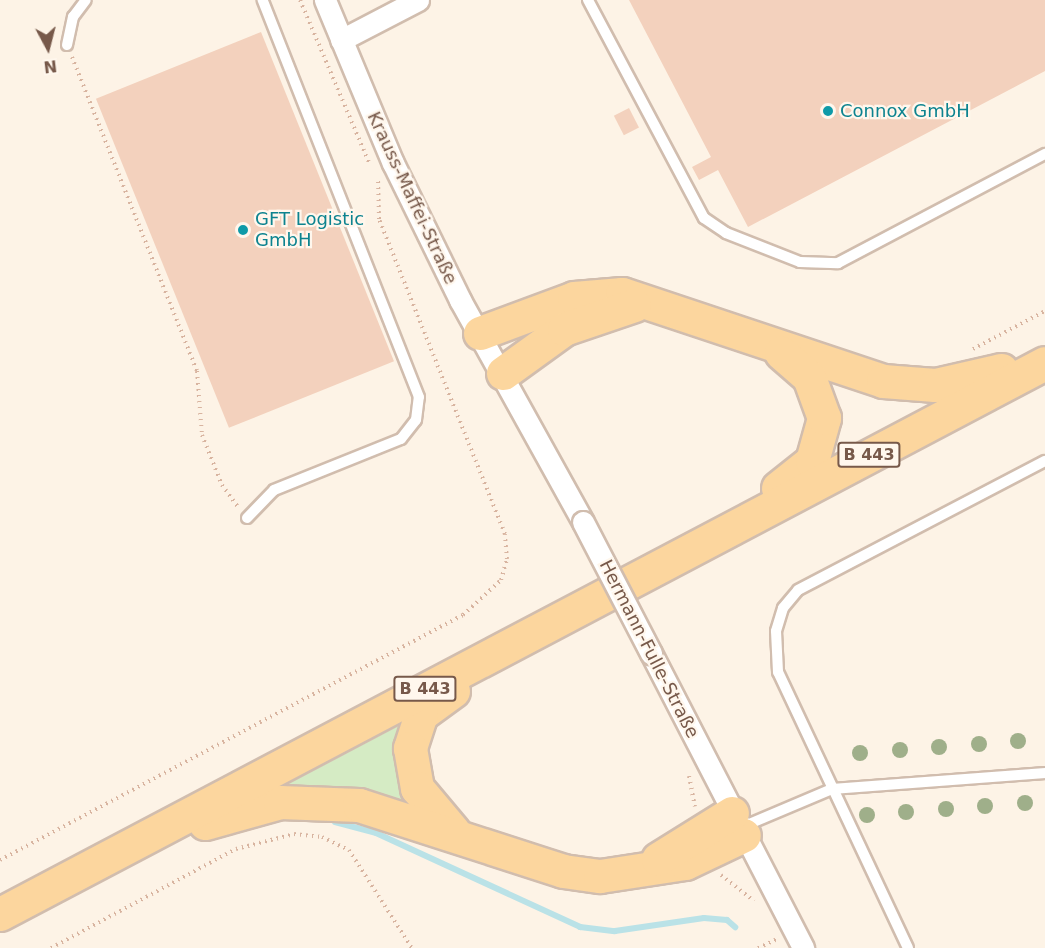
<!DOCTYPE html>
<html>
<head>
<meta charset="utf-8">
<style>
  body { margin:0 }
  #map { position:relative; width:1045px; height:948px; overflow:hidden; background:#fdf3e6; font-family:"DejaVu Sans",sans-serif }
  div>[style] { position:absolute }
  .green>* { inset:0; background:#d5ebc4 }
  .stream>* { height:6px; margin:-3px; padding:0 3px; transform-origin:3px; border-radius:3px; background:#bae2e7 }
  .building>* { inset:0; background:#f3d1bd; transform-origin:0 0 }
  .path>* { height:4px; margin-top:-2px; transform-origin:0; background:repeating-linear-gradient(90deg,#d8b4a0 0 1.5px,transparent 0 6px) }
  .roads { filter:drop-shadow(2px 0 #d1bdae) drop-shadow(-2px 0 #d1bdae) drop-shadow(0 2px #d1bdae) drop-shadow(0 -2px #d1bdae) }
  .lane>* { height:10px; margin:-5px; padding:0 5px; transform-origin:5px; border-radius:5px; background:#fff }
  .street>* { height:21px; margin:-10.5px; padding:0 10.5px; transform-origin:10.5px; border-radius:10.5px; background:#fff }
  .primary>* { height:33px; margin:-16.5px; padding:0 16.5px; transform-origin:16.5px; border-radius:16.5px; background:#fcd69e }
  .bridges { filter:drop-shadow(2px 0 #d1bdae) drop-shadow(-2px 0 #d1bdae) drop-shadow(0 2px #d1bdae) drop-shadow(0 -2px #d1bdae) }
  .street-bridge>* { height:21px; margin:-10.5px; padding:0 10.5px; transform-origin:10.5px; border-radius:10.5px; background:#fff }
  .trees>* { width:16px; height:16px; margin:-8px; border-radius:50%; background:#9faf8a }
  .dots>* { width:16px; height:16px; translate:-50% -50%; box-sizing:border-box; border:3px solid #fff7ed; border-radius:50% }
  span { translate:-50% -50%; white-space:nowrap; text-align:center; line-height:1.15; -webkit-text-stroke:4.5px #fff7ed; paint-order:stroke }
  .shield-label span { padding:2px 4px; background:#fff7ed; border:2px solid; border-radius:4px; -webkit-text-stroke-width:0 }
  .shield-label { font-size:16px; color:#77594a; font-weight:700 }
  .culture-label { font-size:18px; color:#0d838f }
  .left { translate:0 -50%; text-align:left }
  .street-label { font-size:18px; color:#77594a }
  .north { position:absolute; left:18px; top:18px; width:60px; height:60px; -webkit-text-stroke:4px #fff7ed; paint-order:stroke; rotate:173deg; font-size:16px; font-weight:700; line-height:24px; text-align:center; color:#77594a }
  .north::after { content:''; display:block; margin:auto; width:21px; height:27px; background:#77594a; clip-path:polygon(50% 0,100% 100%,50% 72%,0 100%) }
</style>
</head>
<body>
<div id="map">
  <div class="green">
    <i style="clip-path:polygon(400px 725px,414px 806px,282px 787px)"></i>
  </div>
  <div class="stream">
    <i style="left:335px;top:822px;width:42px;rotate:15deg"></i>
    <i style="left:376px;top:833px;width:225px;rotate:24.7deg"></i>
    <i style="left:580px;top:927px;width:35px;rotate:7deg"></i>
    <i style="left:615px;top:931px;width:90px;rotate:-8.3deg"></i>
    <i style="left:704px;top:918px;width:23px;rotate:5deg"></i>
    <i style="left:727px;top:920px;width:11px;rotate:41deg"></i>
  </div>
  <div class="building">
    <i style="clip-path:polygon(629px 0,1045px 0,1045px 71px,748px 227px,718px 170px,699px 180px,692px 167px,711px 157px)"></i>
    <i style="left:261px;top:32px;width:355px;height:178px;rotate:68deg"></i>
    <i style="left:629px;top:108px;width:22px;height:17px;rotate:63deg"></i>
  </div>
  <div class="path">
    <i style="left:300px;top:0;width:179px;rotate:67deg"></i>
    <i style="left:72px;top:57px;width:338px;rotate:68.3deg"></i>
    <i style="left:197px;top:371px;width:64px;rotate:85.5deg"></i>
    <i style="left:202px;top:435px;width:54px;rotate:68.2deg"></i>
    <i style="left:222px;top:485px;width:29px;rotate:54deg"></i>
    <i style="left:973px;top:349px;width:81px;rotate:-27.8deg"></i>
    <i style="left:689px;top:776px;width:31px;rotate:79deg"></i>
    <i style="left:0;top:860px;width:524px;rotate:-27.89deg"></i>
    <i style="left:463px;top:615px;width:52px;rotate:-42.6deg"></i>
    <i style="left:501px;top:580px;width:22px;rotate:-74deg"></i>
    <i style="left:507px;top:559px;width:25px;rotate:-95deg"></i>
    <i style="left:505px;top:534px;width:339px;rotate:-111.8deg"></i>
    <i style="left:379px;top:219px;width:41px;rotate:-91.4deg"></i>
    <i style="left:721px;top:875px;width:42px;rotate:38.2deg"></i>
    <i style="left:51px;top:948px;width:210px;rotate:-28.2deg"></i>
    <i style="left:236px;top:849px;width:60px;rotate:-14.5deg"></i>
    <i style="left:294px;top:834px;width:28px;rotate:6deg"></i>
    <i style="left:322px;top:837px;width:30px;rotate:26deg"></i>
    <i style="left:349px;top:850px;width:117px;rotate:57.3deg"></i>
    <i style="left:758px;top:948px;width:21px;rotate:-25deg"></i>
  </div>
  <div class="roads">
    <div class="lane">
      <i style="left:588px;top:0;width:247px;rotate:62deg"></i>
      <i style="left:704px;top:218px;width:27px;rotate:34deg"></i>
      <i style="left:726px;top:233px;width:79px;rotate:21.4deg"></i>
      <i style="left:800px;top:262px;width:38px;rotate:2deg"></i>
      <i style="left:838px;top:263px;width:234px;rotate:-27.8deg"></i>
      <i style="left:67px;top:45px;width:29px;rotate:-78deg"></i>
      <i style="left:73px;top:17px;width:21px;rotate:-53deg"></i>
      <i style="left:247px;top:518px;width:39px;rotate:-46deg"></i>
      <i style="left:274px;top:490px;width:137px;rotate:-21.9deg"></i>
      <i style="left:401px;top:439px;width:24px;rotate:-52deg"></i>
      <i style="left:416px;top:420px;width:23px;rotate:-83deg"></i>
      <i style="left:419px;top:397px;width:427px;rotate:-111.5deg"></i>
      <i style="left:742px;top:827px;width:98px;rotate:-22.9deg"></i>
      <i style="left:832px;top:789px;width:214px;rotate:-4.3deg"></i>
      <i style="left:908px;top:948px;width:305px;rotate:-115.2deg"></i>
      <i style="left:778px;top:672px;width:41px;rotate:-92.8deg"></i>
      <i style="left:776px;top:631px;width:24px;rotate:-73deg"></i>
      <i style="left:783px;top:608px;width:23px;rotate:-50deg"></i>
      <i style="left:798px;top:590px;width:279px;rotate:-27.6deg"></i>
    </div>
    <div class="street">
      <i style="left:325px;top:0;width:177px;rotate:67.4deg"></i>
      <i style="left:393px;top:163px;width:153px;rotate:63.9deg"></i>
      <i style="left:460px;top:300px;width:254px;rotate:61deg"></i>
      <i style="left:341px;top:40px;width:87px;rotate:-27.5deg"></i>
      <i style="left:651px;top:653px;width:332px;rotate:62.7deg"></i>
    </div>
    <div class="primary">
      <i style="left:480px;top:333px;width:100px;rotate:-20.4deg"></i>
      <i style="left:574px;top:298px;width:48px;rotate:-4.8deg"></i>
      <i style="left:622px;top:294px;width:275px;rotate:18.4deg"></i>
      <i style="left:883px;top:381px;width:52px;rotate:4.4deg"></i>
      <i style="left:935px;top:385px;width:68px;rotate:-12.8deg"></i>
      <i style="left:503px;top:373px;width:75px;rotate:-35.8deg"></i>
      <i style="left:564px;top:329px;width:74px;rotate:-18.9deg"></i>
      <i style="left:778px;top:488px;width:43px;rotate:-38.5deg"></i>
      <i style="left:812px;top:461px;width:45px;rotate:-74.4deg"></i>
      <i style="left:824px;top:418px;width:44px;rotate:-110.1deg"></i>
      <i style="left:809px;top:377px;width:37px;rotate:-139deg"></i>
      <i style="left:453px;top:691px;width:39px;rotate:144deg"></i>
      <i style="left:421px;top:714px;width:36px;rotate:108deg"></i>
      <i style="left:410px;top:748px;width:41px;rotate:80.1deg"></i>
      <i style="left:417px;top:788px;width:57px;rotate:49.9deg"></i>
      <i style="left:205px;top:823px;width:78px;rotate:-15.6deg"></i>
      <i style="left:280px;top:802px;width:79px;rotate:2.2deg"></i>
      <i style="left:359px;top:805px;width:214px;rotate:17.9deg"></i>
      <i style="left:563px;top:871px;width:37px;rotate:8deg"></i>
      <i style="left:600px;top:876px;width:86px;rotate:-8.7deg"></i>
      <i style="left:685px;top:863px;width:65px;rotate:-25.4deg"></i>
      <i style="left:658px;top:859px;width:87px;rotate:-31.9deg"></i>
      <i style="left:0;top:914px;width:1181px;rotate:-27.8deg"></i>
    </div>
  </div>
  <div class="bridges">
    <div class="street-bridge">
      <i style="left:583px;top:522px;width:148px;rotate:62.6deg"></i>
    </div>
  </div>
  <div class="trees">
    <i style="left:1018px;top:741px"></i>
    <i style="left:979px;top:744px"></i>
    <i style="left:939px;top:747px"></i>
    <i style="left:900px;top:750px"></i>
    <i style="left:860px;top:753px"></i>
    <i style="left:1025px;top:803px"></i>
    <i style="left:985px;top:806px"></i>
    <i style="left:946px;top:809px"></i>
    <i style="left:906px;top:812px"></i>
    <i style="left:867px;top:815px"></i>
  </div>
  <div class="dots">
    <i style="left:828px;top:111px;background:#0f9aa8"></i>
    <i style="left:243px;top:230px;background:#0f9aa8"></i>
  </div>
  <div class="shield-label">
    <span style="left:869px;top:455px">B 443</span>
    <span style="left:425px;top:689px">B 443</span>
  </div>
  <div class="culture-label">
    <span class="left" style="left:840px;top:111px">Connox GmbH</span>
    <span class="left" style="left:255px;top:230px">GFT Logistic<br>GmbH</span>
  </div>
  <div class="street-label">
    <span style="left:412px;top:198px;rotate:65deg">Krauss-Maffei-Straße</span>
    <span style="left:649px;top:649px;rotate:63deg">Hermann-Fulle-Straße</span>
  </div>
  <div class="north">N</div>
</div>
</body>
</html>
